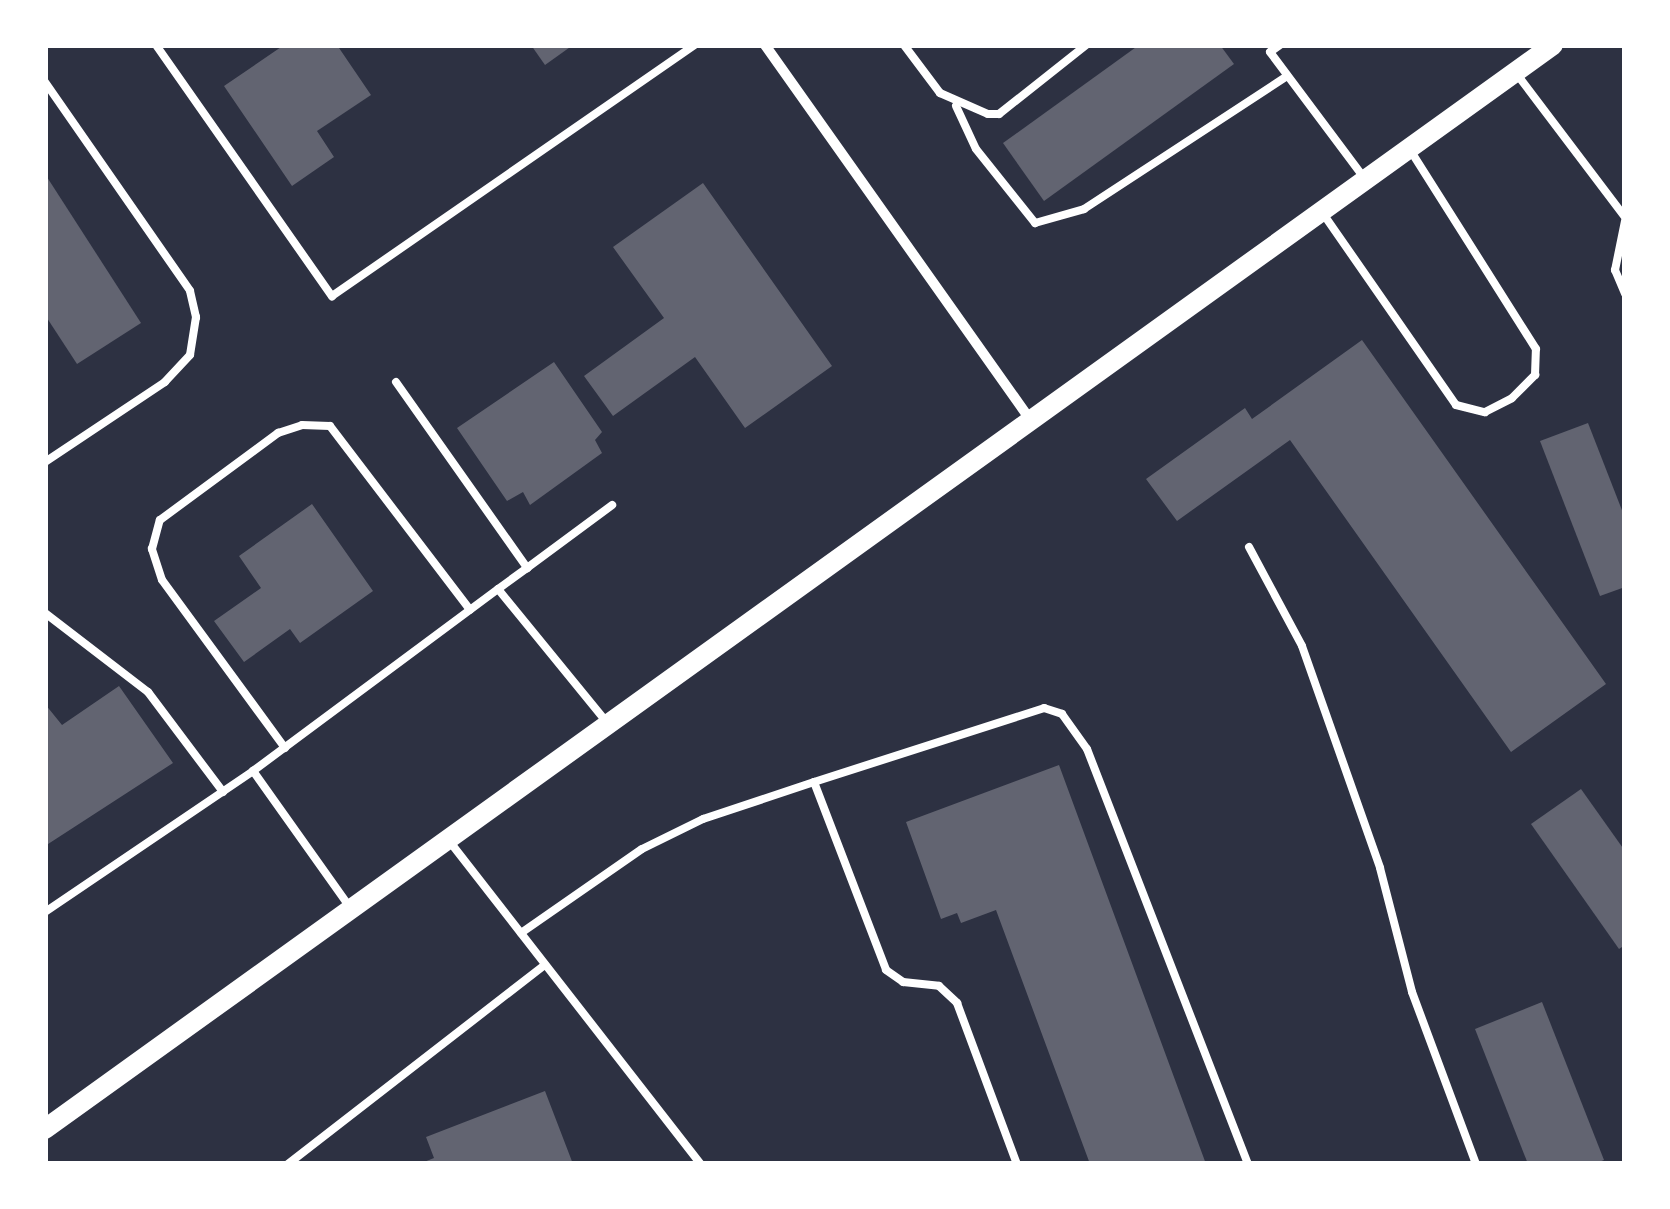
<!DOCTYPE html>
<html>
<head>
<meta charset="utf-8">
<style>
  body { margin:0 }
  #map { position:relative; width:1670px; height:1209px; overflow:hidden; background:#2d3142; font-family:"Noto Sans",sans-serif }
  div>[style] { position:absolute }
  .building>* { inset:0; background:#626471 }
  .service>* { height:8px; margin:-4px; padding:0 4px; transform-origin:4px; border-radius:4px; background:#fff }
  .minor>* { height:10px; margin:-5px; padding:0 5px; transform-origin:5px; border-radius:5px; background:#fff }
  .secondary>* { height:20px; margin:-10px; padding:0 10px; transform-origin:10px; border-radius:10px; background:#fff }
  span { translate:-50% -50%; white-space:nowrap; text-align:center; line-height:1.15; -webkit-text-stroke:9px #fff; paint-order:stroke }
  .frame { position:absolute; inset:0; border:48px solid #fff; pointer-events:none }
</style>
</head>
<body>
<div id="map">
  <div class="building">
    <i style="clip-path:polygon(284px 45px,337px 45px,371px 95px,317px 131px,334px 157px,292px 186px,224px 86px)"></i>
    <i style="clip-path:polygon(531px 45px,573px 45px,545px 65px)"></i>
    <i style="clip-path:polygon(1139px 45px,1220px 45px,1234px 64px,1044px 201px,1003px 143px)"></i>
    <i style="clip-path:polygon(45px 174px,141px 323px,77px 364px,45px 315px)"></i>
    <i style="clip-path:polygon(703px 183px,832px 366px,745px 428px,695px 357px,613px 416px,584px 376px,664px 318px,613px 247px)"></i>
    <i style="clip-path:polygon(1362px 340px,1606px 684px,1511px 752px,1290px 440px,1177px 521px,1146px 479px,1245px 408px,1252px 419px)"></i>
    <i style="clip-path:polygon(554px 362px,602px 432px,595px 440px,602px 453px,530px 505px,523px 492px,507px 501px,457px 428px)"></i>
    <i style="clip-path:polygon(1588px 423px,1625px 518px,1625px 587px,1600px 596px,1540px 441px)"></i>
    <i style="clip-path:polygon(312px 504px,373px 591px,300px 643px,290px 629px,244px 662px,214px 621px,261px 588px,239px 556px)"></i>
    <i style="clip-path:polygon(119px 686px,173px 763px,45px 846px,45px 704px,62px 725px)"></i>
    <i style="clip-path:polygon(1059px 765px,1206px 1164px,1090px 1164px,996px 910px,961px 923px,957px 913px,941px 919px,906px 822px)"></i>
    <i style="clip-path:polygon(1581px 789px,1625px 851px,1625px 945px,1619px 949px,1531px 824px)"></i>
    <i style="clip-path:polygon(1542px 1002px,1604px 1160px,1594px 1164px,1528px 1164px,1475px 1029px)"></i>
    <i style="clip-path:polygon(545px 1091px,573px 1164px,419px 1164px,434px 1158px,426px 1137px)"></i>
  </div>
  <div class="service">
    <i style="left:156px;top:45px;width:307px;rotate:55deg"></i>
    <i style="left:332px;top:296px;width:441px;rotate:-34.7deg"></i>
    <i style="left:904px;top:45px;width:60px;rotate:53.1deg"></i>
    <i style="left:940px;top:93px;width:52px;rotate:23.6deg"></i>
    <i style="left:988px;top:114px;width:11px"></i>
    <i style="left:999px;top:114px;width:111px;rotate:-38.4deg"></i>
    <i style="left:1280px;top:45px;width:12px;rotate:145deg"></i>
    <i style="left:1270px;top:52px;width:159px;rotate:53.2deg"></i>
    <i style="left:1516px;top:73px;width:181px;rotate:52.9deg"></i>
    <i style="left:45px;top:82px;width:254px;rotate:55.2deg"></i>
    <i style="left:190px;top:291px;width:27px;rotate:77deg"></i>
    <i style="left:196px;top:317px;width:38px;rotate:99deg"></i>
    <i style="left:190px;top:355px;width:37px;rotate:133deg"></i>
    <i style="left:165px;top:382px;width:144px;rotate:146.3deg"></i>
    <i style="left:956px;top:106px;width:47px;rotate:65.1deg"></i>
    <i style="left:976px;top:149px;width:95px;rotate:51.4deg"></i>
    <i style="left:1035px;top:223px;width:51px;rotate:-15.9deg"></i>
    <i style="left:1084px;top:209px;width:243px;rotate:-33.2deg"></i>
    <i style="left:1324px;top:215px;width:231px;rotate:55.2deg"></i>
    <i style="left:1456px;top:405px;width:30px;rotate:14deg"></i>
    <i style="left:1485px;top:412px;width:30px;rotate:-27deg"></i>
    <i style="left:1512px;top:398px;width:33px;rotate:-45deg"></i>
    <i style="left:1535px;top:375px;width:26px;rotate:-88deg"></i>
    <i style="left:1536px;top:349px;width:236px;rotate:-122.3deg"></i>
    <i style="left:1625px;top:221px;width:50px;rotate:101.5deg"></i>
    <i style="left:1615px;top:270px;width:26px;rotate:67deg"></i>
    <i style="left:396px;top:382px;width:228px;rotate:54.8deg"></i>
    <i style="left:527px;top:568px;width:36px;rotate:144deg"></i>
    <i style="left:498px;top:589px;width:174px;rotate:50.8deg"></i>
    <i style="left:1249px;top:547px;width:112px;rotate:61.8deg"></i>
    <i style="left:1302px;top:646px;width:235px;rotate:70.6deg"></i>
    <i style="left:1380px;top:868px;width:128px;rotate:75.5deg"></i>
    <i style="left:1412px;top:992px;width:184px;rotate:69.6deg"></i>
    <i style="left:527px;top:568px;width:106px;rotate:-36.5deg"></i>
    <i style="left:45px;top:613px;width:130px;rotate:37.5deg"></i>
    <i style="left:148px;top:692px;width:125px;rotate:53.1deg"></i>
    <i style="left:285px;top:748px;width:208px;rotate:-126.2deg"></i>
    <i style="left:162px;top:580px;width:33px;rotate:-108deg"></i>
    <i style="left:152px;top:549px;width:30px;rotate:-75deg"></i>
    <i style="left:160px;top:520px;width:147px;rotate:-36.4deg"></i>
    <i style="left:278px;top:433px;width:25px;rotate:-18deg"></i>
    <i style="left:302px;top:425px;width:28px;rotate:2deg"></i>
    <i style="left:330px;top:426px;width:231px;rotate:52.7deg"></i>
    <i style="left:814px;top:782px;width:242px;rotate:-17.8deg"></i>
    <i style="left:1044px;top:708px;width:19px;rotate:18deg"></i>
    <i style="left:1062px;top:714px;width:43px;rotate:54.5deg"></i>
    <i style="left:1087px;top:749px;width:445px;rotate:68.8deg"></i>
    <i style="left:450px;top:842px;width:408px;rotate:52.1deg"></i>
    <i style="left:349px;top:906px;width:166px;rotate:-125.4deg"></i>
    <i style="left:253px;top:771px;width:305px;rotate:-36.6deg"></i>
    <i style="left:45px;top:912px;width:251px;rotate:-34.1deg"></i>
    <i style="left:521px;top:933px;width:147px;rotate:-34.8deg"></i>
    <i style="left:642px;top:849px;width:68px;rotate:-26.2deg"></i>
    <i style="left:703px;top:819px;width:117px;rotate:-18.4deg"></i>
    <i style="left:814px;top:782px;width:201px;rotate:69deg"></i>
    <i style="left:886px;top:970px;width:21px;rotate:35deg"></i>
    <i style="left:903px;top:982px;width:36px;rotate:6deg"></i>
    <i style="left:939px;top:986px;width:25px;rotate:43deg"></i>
    <i style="left:957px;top:1003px;width:172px;rotate:69.6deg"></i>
    <i style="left:288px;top:1164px;width:325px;rotate:-37.8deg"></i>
  </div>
  <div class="minor">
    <i style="left:765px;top:45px;width:458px;rotate:54.7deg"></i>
  </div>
  <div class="secondary">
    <i style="left:45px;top:1129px;width:1857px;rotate:-35.71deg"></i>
  </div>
  <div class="frame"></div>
</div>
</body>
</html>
